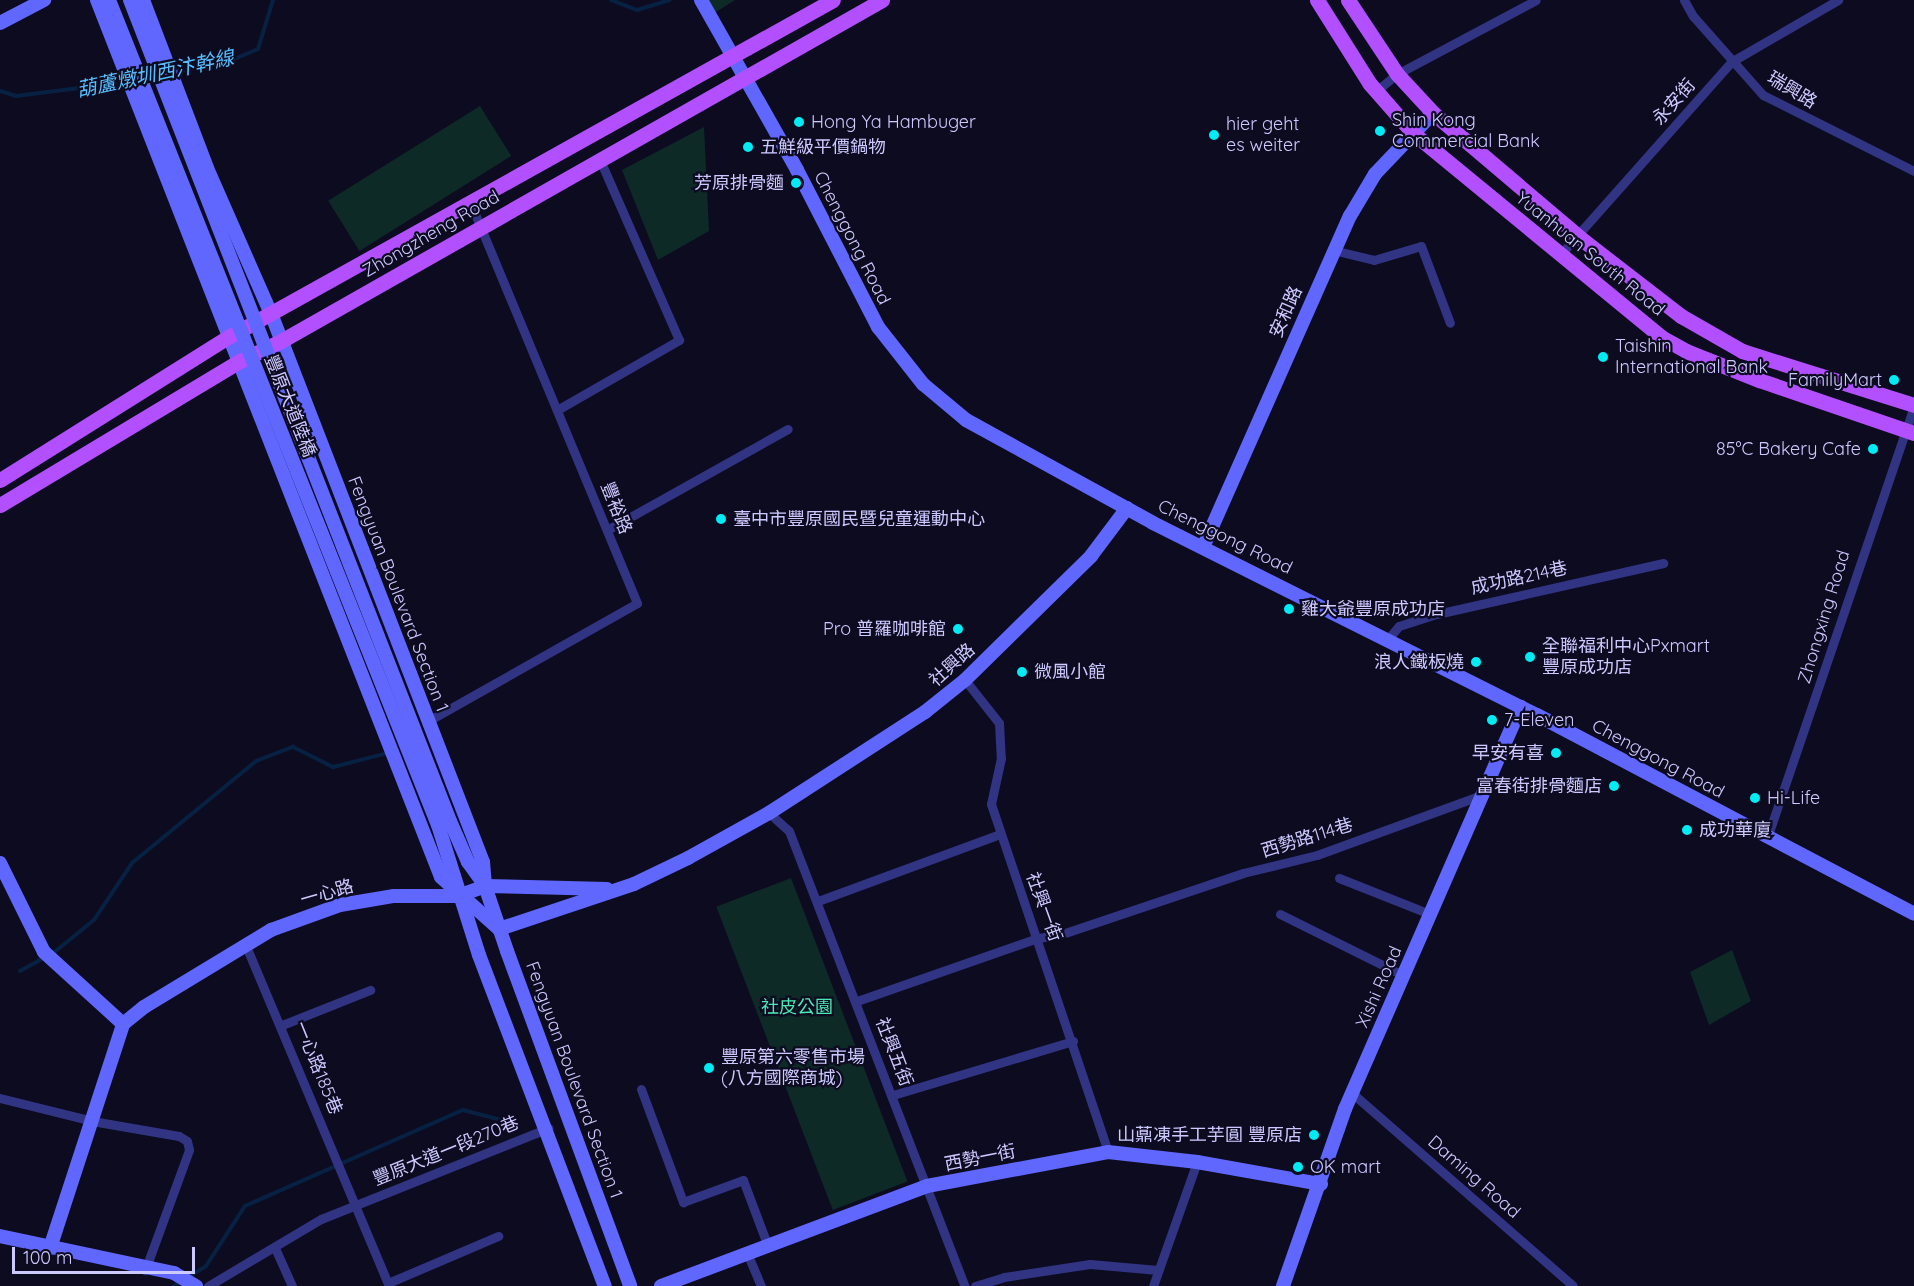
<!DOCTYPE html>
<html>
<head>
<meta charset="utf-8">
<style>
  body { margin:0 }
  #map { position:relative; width:1914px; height:1286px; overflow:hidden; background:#0d0b20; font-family:Quicksand,"Noto Sans TC",sans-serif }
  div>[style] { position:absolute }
  .green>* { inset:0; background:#0d2a27; transform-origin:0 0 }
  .stream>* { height:4px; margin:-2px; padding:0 2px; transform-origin:2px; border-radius:2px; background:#072143 }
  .street>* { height:9px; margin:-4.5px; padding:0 4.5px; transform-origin:4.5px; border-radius:4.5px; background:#313483 }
  .secondary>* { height:14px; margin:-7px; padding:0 7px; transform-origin:7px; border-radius:7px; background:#6067ff }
  .primary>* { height:15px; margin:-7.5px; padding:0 7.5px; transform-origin:7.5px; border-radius:7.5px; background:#b250ff }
  .secondary-bridge>* { height:14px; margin:-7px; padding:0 7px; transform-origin:7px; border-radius:7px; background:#6067ff }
  .dots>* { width:16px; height:16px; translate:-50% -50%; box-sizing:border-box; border:3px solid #0d0b20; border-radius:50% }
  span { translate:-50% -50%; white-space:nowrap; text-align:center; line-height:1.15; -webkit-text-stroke:4.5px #0d0b20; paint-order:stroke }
  .street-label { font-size:18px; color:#ccc9ff }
  .poi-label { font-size:18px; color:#ccc9ff }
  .left { translate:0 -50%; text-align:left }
  .right { translate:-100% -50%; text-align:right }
  .park-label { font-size:18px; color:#4be9b7 }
  .water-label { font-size:20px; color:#57bdff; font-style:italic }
  .scale { position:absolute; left:12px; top:1247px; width:183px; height:27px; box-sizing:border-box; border:3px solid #ccc9ff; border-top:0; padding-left:8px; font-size:18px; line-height:21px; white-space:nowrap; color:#ccc9ff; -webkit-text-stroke:4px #0d0b20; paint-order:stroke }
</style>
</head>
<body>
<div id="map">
  <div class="green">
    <i style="clip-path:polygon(694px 0,735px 0,705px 19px)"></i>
    <i style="left:480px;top:106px;width:59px;height:179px;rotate:58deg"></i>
    <i style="clip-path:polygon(704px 127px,709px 231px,658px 260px,622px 170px)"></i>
    <i style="left:791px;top:878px;width:325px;height:80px;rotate:69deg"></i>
    <i style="clip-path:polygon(1732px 950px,1751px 1001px,1709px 1025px,1690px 972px)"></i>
  </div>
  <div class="stream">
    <i style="left:611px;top:0;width:28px;rotate:21deg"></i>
    <i style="left:637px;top:10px;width:34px;rotate:-17deg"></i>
    <i style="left:175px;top:72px;width:58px;rotate:-11.9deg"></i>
    <i style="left:232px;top:60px;width:28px;rotate:-23deg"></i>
    <i style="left:258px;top:49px;width:51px;rotate:-73deg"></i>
    <i style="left:0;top:91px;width:17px;rotate:17deg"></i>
    <i style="left:16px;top:96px;width:112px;rotate:-7.2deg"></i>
    <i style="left:52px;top:954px;width:54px;rotate:-39deg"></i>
    <i style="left:94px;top:920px;width:69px;rotate:-56.3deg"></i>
    <i style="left:132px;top:863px;width:161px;rotate:-39.4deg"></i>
    <i style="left:256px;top:761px;width:40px;rotate:-21deg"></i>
    <i style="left:293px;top:747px;width:45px;rotate:26.6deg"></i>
    <i style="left:333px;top:767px;width:53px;rotate:-14.3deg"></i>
    <i style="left:20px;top:971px;width:29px;rotate:-29deg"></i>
    <i style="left:188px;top:1277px;width:21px;rotate:-31deg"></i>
    <i style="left:206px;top:1266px;width:72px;rotate:-57deg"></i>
    <i style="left:245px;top:1206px;width:238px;rotate:-23.8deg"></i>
    <i style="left:463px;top:1110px;width:43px;rotate:14.7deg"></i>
    <i style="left:174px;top:1286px;width:9px;rotate:-36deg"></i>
  </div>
  <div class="street">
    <i style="left:1684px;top:0;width:18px;rotate:61deg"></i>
    <i style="left:1693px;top:16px;width:106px;rotate:48.5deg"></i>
    <i style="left:1763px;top:95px;width:169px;rotate:26.7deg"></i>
    <i style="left:1376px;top:91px;width:27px;rotate:-39deg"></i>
    <i style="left:1397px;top:74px;width:157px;rotate:-28deg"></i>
    <i style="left:1333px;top:250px;width:42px;rotate:13.7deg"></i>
    <i style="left:1374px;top:260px;width:49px;rotate:-16.6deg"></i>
    <i style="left:1421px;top:246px;width:82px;rotate:69.4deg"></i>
    <i style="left:1559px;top:256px;width:259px;rotate:-48.4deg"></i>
    <i style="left:1731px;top:62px;width:124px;rotate:-30.1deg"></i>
    <i style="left:557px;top:410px;width:141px;rotate:-29.8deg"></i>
    <i style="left:679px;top:340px;width:197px;rotate:-113.7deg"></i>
    <i style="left:607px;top:530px;width:207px;rotate:-29.2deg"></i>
    <i style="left:1388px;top:639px;width:17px;rotate:-50deg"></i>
    <i style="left:1399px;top:626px;width:40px;rotate:-18deg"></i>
    <i style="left:1437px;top:614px;width:232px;rotate:-12.7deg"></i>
    <i style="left:965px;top:680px;width:55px;rotate:51.7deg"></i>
    <i style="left:999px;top:723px;width:35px;rotate:87deg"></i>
    <i style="left:1001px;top:758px;width:47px;rotate:102.3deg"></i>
    <i style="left:991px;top:804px;width:367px;rotate:71.4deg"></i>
    <i style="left:428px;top:721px;width:240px;rotate:-29.4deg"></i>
    <i style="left:637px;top:603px;width:432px;rotate:-112.6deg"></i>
    <i style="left:769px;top:813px;width:27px;rotate:42deg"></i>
    <i style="left:789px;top:831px;width:488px;rotate:68.9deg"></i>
    <i style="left:1767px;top:838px;width:455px;rotate:-71.2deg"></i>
    <i style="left:1339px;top:878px;width:98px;rotate:21.6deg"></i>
    <i style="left:818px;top:901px;width:194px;rotate:-20.2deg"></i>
    <i style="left:1280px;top:914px;width:137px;rotate:26.4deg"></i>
    <i style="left:246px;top:946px;width:369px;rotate:67.2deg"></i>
    <i style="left:857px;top:1001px;width:192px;rotate:-19.2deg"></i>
    <i style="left:1038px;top:938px;width:21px;rotate:-8deg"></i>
    <i style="left:1059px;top:935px;width:194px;rotate:-18.6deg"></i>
    <i style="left:1243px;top:873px;width:76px;rotate:-13.7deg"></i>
    <i style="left:1317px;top:855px;width:176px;rotate:-20deg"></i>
    <i style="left:282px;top:1025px;width:95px;rotate:-21.7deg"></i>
    <i style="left:641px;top:1089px;width:121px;rotate:69.6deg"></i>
    <i style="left:683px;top:1202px;width:64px;rotate:-20.1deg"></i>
    <i style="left:743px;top:1180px;width:68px;rotate:69.4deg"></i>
    <i style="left:1352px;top:1093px;width:293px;rotate:41.1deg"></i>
    <i style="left:893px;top:1095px;width:188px;rotate:-16.7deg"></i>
    <i style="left:0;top:1098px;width:95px;rotate:14deg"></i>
    <i style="left:92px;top:1121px;width:88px;rotate:9.8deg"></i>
    <i style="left:179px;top:1136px;width:9px;rotate:32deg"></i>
    <i style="left:187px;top:1141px;width:9px;rotate:77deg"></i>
    <i style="left:189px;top:1150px;width:128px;rotate:110.1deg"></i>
    <i style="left:275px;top:1248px;width:42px;rotate:65.9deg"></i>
    <i style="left:747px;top:1253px;width:36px;rotate:67deg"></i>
    <i style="left:388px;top:1283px;width:120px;rotate:-23.1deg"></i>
    <i style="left:208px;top:1286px;width:131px;rotate:-30.7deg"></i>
    <i style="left:321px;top:1219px;width:245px;rotate:-21.8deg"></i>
    <i style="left:975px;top:1286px;width:30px;rotate:-17deg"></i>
    <i style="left:1004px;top:1277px;width:87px;rotate:-8.6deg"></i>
    <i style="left:1090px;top:1264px;width:68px;rotate:5deg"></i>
    <i style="left:1153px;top:1286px;width:132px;rotate:-70.5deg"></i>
  </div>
  <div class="secondary">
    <i style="left:97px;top:0;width:942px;rotate:68.58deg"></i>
    <i style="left:441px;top:877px;width:78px;rotate:41.9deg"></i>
    <i style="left:499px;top:929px;width:142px;rotate:-18.4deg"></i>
    <i style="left:634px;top:884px;width:60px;rotate:-25.7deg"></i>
    <i style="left:688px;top:858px;width:93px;rotate:-29.1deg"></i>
    <i style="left:769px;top:813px;width:186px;rotate:-32.9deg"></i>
    <i style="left:925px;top:712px;width:51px;rotate:-38.7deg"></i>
    <i style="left:965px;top:680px;width:177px;rotate:-44.5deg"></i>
    <i style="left:1091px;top:556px;width:60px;rotate:-53.1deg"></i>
    <i style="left:143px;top:0;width:180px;rotate:69.1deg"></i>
    <i style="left:207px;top:168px;width:162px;rotate:66.3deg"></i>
    <i style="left:272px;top:316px;width:585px;rotate:68.87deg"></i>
    <i style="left:483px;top:862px;width:24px;rotate:85deg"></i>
    <i style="left:485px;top:886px;width:69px;rotate:71.3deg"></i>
    <i style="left:507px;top:951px;width:357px;rotate:69.8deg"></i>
    <i style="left:701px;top:0;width:195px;rotate:60.5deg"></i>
    <i style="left:797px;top:170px;width:177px;rotate:62.7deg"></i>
    <i style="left:878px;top:327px;width:73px;rotate:51.7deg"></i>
    <i style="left:923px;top:384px;width:56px;rotate:39.9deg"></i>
    <i style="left:966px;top:420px;width:213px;rotate:28.8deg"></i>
    <i style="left:1153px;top:523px;width:429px;rotate:26.6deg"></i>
    <i style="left:1537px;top:715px;width:426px;rotate:27.8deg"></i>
    <i style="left:0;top:23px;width:50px;rotate:-27.6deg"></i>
    <i style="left:1204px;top:545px;width:360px;rotate:-66.1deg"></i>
    <i style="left:1350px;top:216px;width:49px;rotate:-59.2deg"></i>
    <i style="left:1375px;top:174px;width:84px;rotate:-46.4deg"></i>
    <i style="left:450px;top:821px;width:45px;rotate:66.3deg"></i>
    <i style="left:468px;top:862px;width:27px;rotate:54deg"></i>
    <i style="left:438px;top:825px;width:136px;rotate:72.5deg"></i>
    <i style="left:479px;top:955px;width:354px;rotate:69.2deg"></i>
    <i style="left:0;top:863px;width:99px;rotate:63.7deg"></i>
    <i style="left:44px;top:952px;width:107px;rotate:42.3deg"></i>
    <i style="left:0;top:1236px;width:178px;rotate:12deg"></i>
    <i style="left:174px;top:1273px;width:26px;rotate:31deg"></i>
    <i style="left:50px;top:1248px;width:236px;rotate:-71.9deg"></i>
    <i style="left:123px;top:1024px;width:27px;rotate:-39deg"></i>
    <i style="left:144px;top:1007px;width:149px;rotate:-31.2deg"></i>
    <i style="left:271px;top:930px;width:73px;rotate:-19.9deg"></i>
    <i style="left:340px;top:905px;width:55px;rotate:-9.5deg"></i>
    <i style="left:394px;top:896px;width:64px"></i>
    <i style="left:458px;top:896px;width:29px;rotate:-20deg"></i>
    <i style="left:485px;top:886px;width:122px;rotate:1.4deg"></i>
    <i style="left:661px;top:1286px;width:284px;rotate:-20.6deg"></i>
    <i style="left:927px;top:1186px;width:184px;rotate:-10.6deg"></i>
    <i style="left:1108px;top:1152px;width:90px;rotate:6.4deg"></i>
    <i style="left:1197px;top:1162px;width:126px;rotate:10.1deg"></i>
    <i style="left:1283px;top:1286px;width:188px;rotate:-70.7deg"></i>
    <i style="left:1345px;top:1109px;width:439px;rotate:-66.4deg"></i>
  </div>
  <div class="primary">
    <i style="left:1317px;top:0;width:99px;rotate:57.8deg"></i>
    <i style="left:1370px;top:84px;width:65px;rotate:48.7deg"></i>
    <i style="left:1413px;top:133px;width:321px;rotate:39.4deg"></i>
    <i style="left:1661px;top:337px;width:29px;rotate:29deg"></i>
    <i style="left:1686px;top:351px;width:79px;rotate:21.7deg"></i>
    <i style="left:1759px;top:380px;width:164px;rotate:18.9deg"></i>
    <i style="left:1348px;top:0;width:89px;rotate:56.5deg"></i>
    <i style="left:1397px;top:74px;width:53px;rotate:47.3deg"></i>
    <i style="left:1433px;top:113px;width:198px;rotate:40.3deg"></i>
    <i style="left:1584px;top:241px;width:123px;rotate:37.7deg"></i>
    <i style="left:1681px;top:316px;width:70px;rotate:29.8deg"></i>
    <i style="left:1742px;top:351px;width:180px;rotate:17.4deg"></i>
    <i style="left:0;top:480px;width:271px;rotate:-32.1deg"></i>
    <i style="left:230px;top:336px;width:690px;rotate:-29.13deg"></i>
    <i style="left:0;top:505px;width:280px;rotate:-31deg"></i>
    <i style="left:240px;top:361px;width:46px;rotate:-26deg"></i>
    <i style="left:281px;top:341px;width:691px;rotate:-29.57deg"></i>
  </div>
  <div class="secondary-bridge">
    <i style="left:109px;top:0;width:888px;rotate:68.26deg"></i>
    <i style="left:130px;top:0;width:881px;rotate:68.71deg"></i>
  </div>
  <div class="dots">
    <i style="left:799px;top:122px;background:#00ecf4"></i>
    <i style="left:1380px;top:131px;background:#00ecf4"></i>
    <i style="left:1214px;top:135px;background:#00ecf4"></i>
    <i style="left:748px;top:147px;background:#00ecf4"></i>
    <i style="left:796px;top:183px;background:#00ecf4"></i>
    <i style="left:1603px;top:357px;background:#00ecf4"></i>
    <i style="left:1894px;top:380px;background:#00ecf4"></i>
    <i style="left:1873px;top:449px;background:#00ecf4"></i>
    <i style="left:721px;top:519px;background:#00ecf4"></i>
    <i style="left:1289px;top:609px;background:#00ecf4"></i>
    <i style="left:958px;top:629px;background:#00ecf4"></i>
    <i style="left:1530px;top:657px;background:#00ecf4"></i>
    <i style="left:1476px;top:662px;background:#00ecf4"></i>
    <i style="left:1022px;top:672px;background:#00ecf4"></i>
    <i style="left:1492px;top:720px;background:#00ecf4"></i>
    <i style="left:1556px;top:753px;background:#00ecf4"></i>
    <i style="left:1614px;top:786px;background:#00ecf4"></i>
    <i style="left:1755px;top:798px;background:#00ecf4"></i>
    <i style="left:1687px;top:830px;background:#00ecf4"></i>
    <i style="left:709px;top:1068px;background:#00ecf4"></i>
    <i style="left:1314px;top:1135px;background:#00ecf4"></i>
    <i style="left:1298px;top:1167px;background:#00ecf4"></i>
  </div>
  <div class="street-label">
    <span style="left:1792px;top:90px;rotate:31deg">瑞興路</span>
    <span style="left:1674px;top:102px;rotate:-49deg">永安街</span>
    <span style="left:431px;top:234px;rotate:-30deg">Zhongzheng Road</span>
    <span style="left:852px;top:238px;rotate:63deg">Chenggong Road</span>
    <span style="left:1590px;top:254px;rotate:39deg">Yuanhuan South Road</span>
    <span style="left:1286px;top:312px;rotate:-66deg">安和路</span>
    <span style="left:290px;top:406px;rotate:68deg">豐原大道陸橋</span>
    <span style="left:616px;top:508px;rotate:68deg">豐裕路</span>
    <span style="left:1225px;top:537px;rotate:26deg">Chenggong Road</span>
    <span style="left:1519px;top:578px;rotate:-12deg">成功路214巷</span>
    <span style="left:398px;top:594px;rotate:69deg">Fengyuan Boulevard Section 1</span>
    <span style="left:1824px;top:617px;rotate:-73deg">Zhongxing Road</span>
    <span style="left:952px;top:665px;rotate:-42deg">社興路</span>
    <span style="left:1658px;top:759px;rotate:28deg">Chenggong Road</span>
    <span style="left:1307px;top:838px;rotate:-17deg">西勢路114巷</span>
    <span style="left:327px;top:893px;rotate:-16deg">一心路</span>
    <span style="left:1044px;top:907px;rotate:70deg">社興一街</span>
    <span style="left:1379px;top:987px;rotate:-66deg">Xishi Road</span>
    <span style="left:894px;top:1052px;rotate:69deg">社興五街</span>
    <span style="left:318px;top:1068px;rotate:68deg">一心路185巷</span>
    <span style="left:574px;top:1080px;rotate:70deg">Fengyuan Boulevard Section 1</span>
    <span style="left:446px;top:1151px;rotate:-22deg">豐原大道一段270巷</span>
    <span style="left:980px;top:1158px;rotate:-11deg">西勢一街</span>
    <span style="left:1474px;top:1177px;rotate:41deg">Daming Road</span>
  </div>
  <div class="poi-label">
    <span class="left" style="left:1392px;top:131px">Shin Kong<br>Commercial Bank</span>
    <span class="left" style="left:811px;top:122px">Hong Ya Hambuger</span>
    <span class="left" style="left:1226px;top:135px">hier geht<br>es weiter</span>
    <span class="left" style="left:760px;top:147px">五鮮級平價鍋物</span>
    <span class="right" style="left:784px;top:183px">芳原排骨麵</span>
    <span class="left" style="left:1615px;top:357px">Taishin<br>International Bank</span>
    <span class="right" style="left:1882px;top:380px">FamilyMart</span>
    <span class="right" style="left:1861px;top:449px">85°C Bakery Cafe</span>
    <span class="left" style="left:733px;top:519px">臺中市豐原國民暨兒童運動中心</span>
    <span class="left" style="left:1301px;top:609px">雞大爺豐原成功店</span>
    <span class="right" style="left:946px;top:629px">Pro 普羅咖啡館</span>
    <span class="left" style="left:1542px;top:657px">全聯福利中心Pxmart<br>豐原成功店</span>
    <span class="right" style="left:1464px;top:662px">浪人鐵板燒</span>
    <span class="left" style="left:1034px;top:672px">微風小館</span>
    <span class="left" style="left:1504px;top:720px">7-Eleven</span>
    <span class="right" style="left:1544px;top:753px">早安有喜</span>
    <span class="right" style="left:1602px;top:786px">富春街排骨麵店</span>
    <span class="left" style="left:1767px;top:798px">Hi-Life</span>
    <span class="left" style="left:1699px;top:830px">成功華廈</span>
    <span class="left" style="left:721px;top:1068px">豐原第六零售市場<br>(八方國際商城)</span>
    <span class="right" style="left:1302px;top:1135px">山薡凍手工芋圓 豐原店</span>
    <span class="left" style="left:1310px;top:1167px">OK mart</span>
  </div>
  <div class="park-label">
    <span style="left:797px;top:1007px">社皮公園</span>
  </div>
  <div class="water-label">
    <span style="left:155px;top:73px;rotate:-12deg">葫蘆燉圳西汴幹線</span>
  </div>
  <div class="scale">100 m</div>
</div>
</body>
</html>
